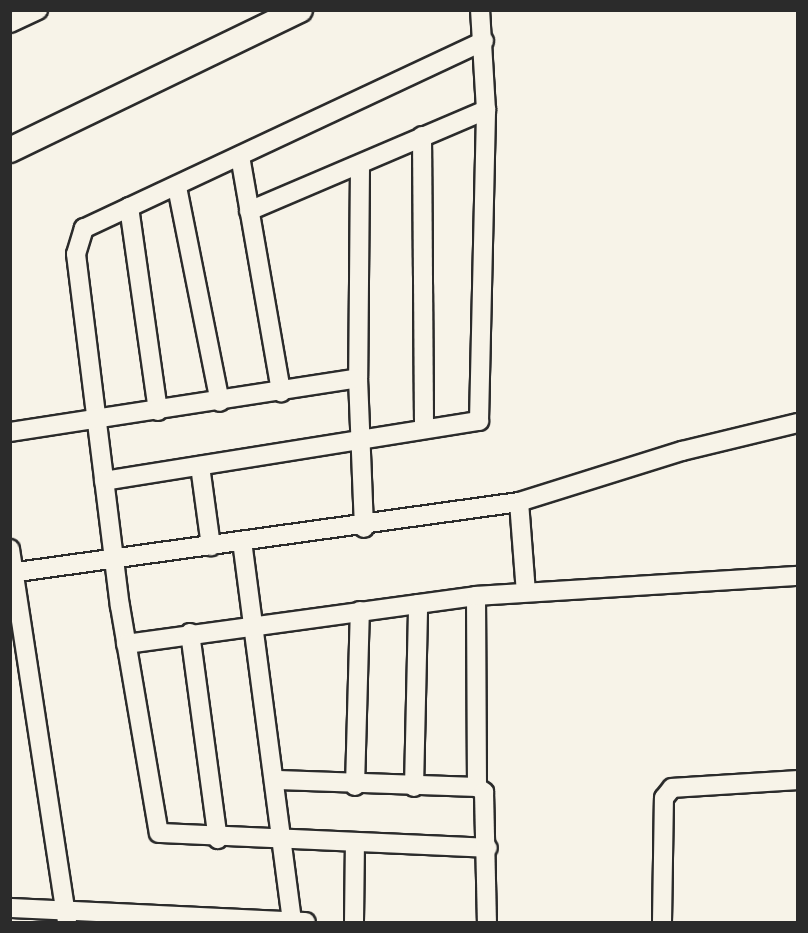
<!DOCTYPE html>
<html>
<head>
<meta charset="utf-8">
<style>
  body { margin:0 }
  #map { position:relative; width:808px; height:933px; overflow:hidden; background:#f7f3e8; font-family:Mali,sans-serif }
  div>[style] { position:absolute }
  .roads { filter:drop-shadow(2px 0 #2b2b2b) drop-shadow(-2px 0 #2b2b2b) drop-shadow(0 2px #2b2b2b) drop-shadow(0 -2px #2b2b2b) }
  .street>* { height:18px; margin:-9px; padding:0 9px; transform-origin:9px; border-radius:9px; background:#f7f3e8 }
  .secondary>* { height:24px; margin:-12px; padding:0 12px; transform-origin:12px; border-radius:12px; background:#f7f3e8 }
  span { translate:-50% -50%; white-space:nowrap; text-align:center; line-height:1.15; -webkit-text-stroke:4.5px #f7f3e8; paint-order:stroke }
  .frame { position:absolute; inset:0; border:12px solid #2b2b2b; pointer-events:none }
</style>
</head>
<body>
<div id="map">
  <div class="roads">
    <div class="street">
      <i style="left:10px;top:23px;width:31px;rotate:-25deg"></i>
      <i style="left:484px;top:41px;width:442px;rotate:154.9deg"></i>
      <i style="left:84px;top:228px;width:27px;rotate:107deg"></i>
      <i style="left:76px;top:254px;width:355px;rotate:82.9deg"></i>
      <i style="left:120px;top:606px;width:230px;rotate:80.3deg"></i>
      <i style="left:159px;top:833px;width:329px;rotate:2.6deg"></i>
      <i style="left:422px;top:136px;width:293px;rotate:89.6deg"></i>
      <i style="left:240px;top:156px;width:240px;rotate:80.1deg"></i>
      <i style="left:360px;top:167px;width:211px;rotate:90.5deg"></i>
      <i style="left:358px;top:378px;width:150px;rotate:87.7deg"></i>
      <i style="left:177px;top:187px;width:219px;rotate:78.7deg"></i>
      <i style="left:129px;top:207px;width:206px;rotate:81.9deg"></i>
      <i style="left:249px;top:211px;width:258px;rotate:-23.1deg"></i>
      <i style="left:10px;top:432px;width:352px;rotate:-8.8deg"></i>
      <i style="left:200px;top:466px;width:81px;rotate:82.2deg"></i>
      <i style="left:104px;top:481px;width:380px;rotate:-9.1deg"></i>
      <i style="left:479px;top:421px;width:311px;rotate:-88.7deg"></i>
      <i style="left:486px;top:110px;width:100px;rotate:-93.4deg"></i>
      <i style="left:519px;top:502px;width:90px;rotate:85.6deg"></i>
      <i style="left:242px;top:541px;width:384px;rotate:82.5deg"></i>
      <i style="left:10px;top:549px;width:377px;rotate:81.3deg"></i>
      <i style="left:10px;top:573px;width:514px;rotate:-7.94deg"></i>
      <i style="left:519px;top:502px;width:171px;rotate:-17.4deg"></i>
      <i style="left:682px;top:451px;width:119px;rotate:-13.6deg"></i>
      <i style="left:476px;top:596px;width:191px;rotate:89.7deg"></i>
      <i style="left:190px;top:633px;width:208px;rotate:82.3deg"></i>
      <i style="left:126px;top:644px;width:353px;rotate:-7.8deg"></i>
      <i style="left:476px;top:596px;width:323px;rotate:-3.6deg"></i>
      <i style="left:278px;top:780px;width:199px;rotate:2deg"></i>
      <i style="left:477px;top:787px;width:9px;rotate:36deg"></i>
      <i style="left:484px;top:792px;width:130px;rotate:88.7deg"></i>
      <i style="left:355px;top:786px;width:175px;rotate:-88.4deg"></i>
      <i style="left:414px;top:787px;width:183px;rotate:-88.7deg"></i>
      <i style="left:10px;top:908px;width:296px;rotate:2.7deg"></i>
      <i style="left:354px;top:922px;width:77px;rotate:-89.3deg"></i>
      <i style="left:662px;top:922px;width:124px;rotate:-89.1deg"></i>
      <i style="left:664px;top:798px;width:13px;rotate:-51deg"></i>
      <i style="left:672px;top:788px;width:126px;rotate:-3.6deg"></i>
    </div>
    <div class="secondary">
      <i style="left:10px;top:150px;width:322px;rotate:-25.8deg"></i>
    </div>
  </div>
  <div class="frame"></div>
</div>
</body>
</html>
